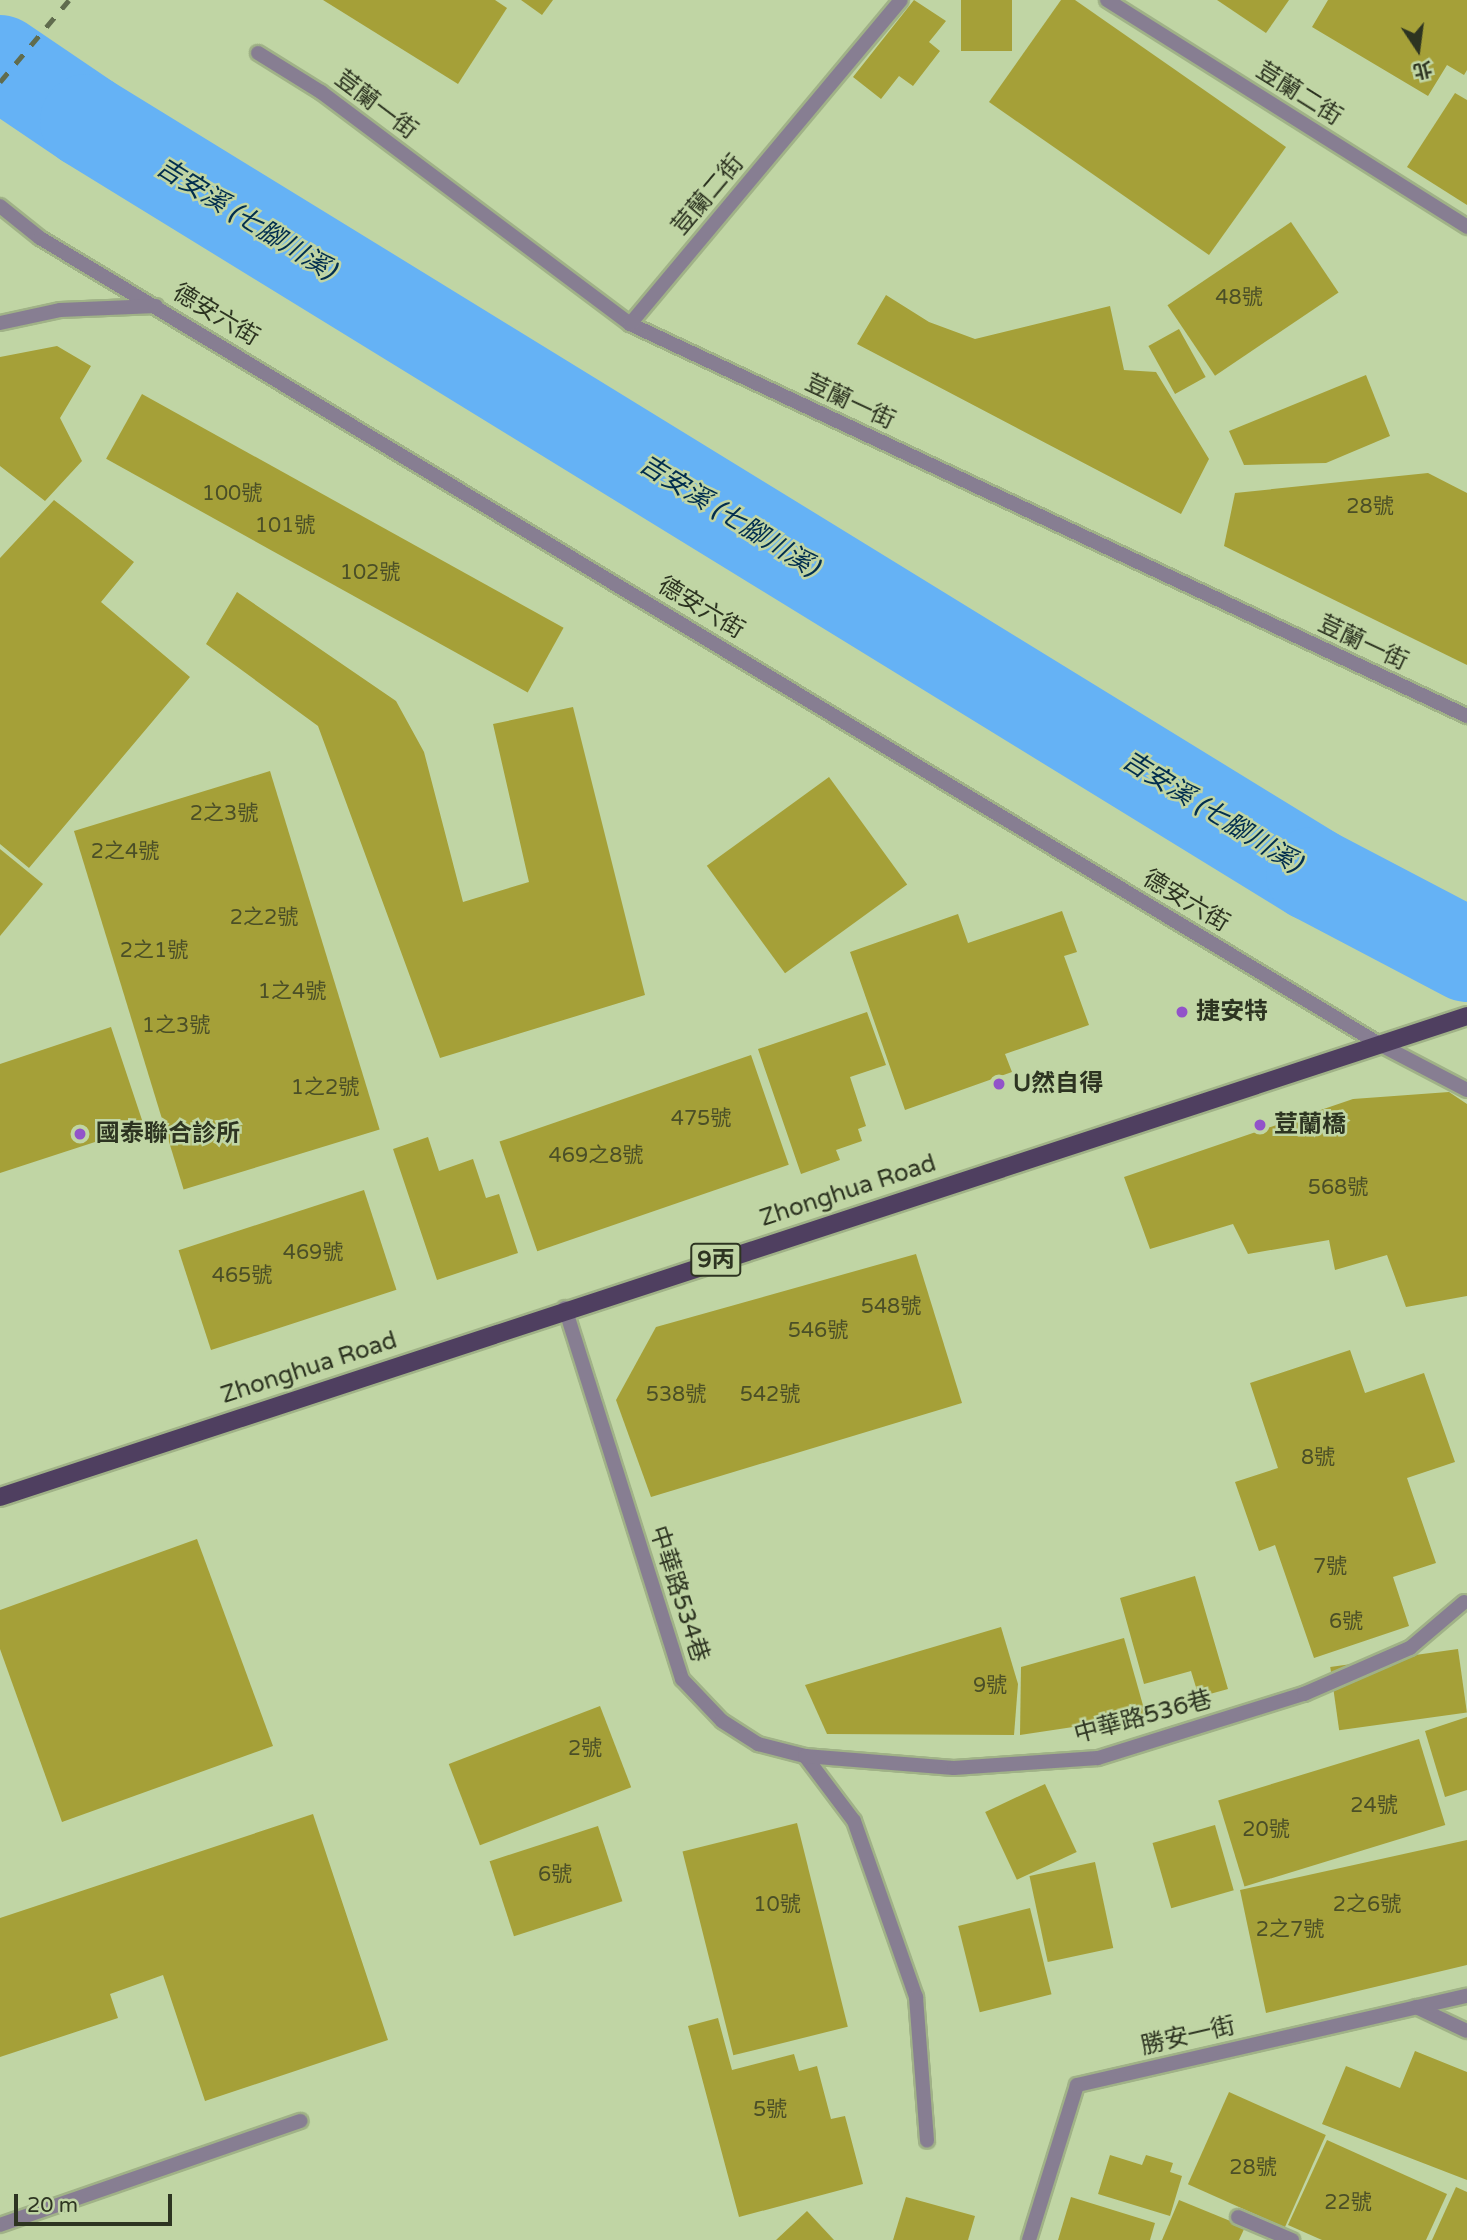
<!DOCTYPE html>
<html>
<head>
<meta charset="utf-8">
<style>
  body { margin:0 }
  #map { position:relative; width:1467px; height:2240px; overflow:hidden; background:#c0d5a4; font-family:"Varela Round","Noto Sans TC",sans-serif }
  div>[style] { position:absolute }
  .river>* { height:94px; margin:-47px; padding:0 47px; transform-origin:47px; border-radius:47px; background:#65b2f5 }
  .building>* { inset:0; background:#a5a038; transform-origin:0 0 }
  .roads { filter:drop-shadow(2px 0 #a0b287) drop-shadow(-2px 0 #a0b287) drop-shadow(0 2px #a0b287) drop-shadow(0 -2px #a0b287) }
  .lane>* { height:14px; margin:-7px; padding:0 7px; transform-origin:7px; border-radius:7px; background:#877e92 }
  .street>* { height:14px; margin:-7px; padding:0 7px; transform-origin:7px; border-radius:7px; background:#877e92 }
  .primary>* { height:18px; margin:-9px; padding:0 9px; transform-origin:9px; border-radius:9px; background:#4f3f60 }
  .rail>* { height:5px; margin-top:-2.5px; transform-origin:0; background:repeating-linear-gradient(90deg,#606c4e 0 12px,transparent 0 24px) }
  .dots>* { width:19px; height:19px; translate:-50% -50%; box-sizing:border-box; border:4px solid #c0d5a4; border-radius:50% }
  span { translate:-50% -50%; white-space:nowrap; text-align:center; line-height:1.15; -webkit-text-stroke:5px #c0d5a4; paint-order:stroke }
  .number-label { font-size:21px; color:#4b4f27 }
  .number-label span { -webkit-text-stroke-width:0 }
  .shield-label span { padding:2px 5px; background:#c0d5a4; border:2px solid; border-radius:5px; -webkit-text-stroke-width:0 }
  .shield-label { font-size:23px; color:#2d3421; font-weight:700 }
  .street-label { font-size:24px; color:#2d3421 }
  .poi-label { font-size:24px; color:#2d3421; font-weight:700 }
  .left { translate:0 -50%; text-align:left }
  .water-label { font-size:26px; color:#022e4e; font-style:italic }
  .north { position:absolute; left:1383px; top:14px; width:70px; height:70px; -webkit-text-stroke:5px #c0d5a4; paint-order:stroke; rotate:167deg; font-size:19px; font-weight:700; line-height:28px; text-align:center; color:#2d3421 }
  .north::after { content:''; display:block; margin:auto; width:24px; height:32px; background:#2d3421; clip-path:polygon(50% 0,100% 100%,50% 72%,0 100%) }
  .scale { position:absolute; left:14px; top:2194px; width:158px; height:32px; box-sizing:border-box; border:4px solid #2d3421; border-top:0; padding-left:9px; font-size:21px; line-height:24px; white-space:nowrap; color:#2d3421; -webkit-text-stroke:5px #c0d5a4; paint-order:stroke }
</style>
</head>
<body>
<div id="map">
  <div class="river">
    <i style="left:0;top:62px;width:105px;rotate:34.1deg"></i>
    <i style="left:87px;top:121px;width:1439px;rotate:31.56deg"></i>
    <i style="left:1313px;top:874px;width:174px;rotate:27.7deg"></i>
  </div>
  <div class="building">
    <i style="clip-path:polygon(323px 0,495px 0,507px 8px,458px 84px)"></i>
    <i style="clip-path:polygon(521px 0,553px 0,542px 15px)"></i>
    <i style="clip-path:polygon(914px 0,946px 21px,929px 42px,940px 51px,913px 86px,899px 76px,881px 99px,853px 77px)"></i>
    <i style="left:961px;top:0;width:51px;height:51px"></i>
    <i style="clip-path:polygon(1061px 0,1075px 0,1286px 147px,1209px 255px,989px 102px)"></i>
    <i style="clip-path:polygon(1217px 0,1289px 0,1266px 33px)"></i>
    <i style="clip-path:polygon(1328px 0,1467px 0,1467px 70px,1464px 75px,1447px 65px,1428px 96px,1312px 27px)"></i>
    <i style="clip-path:polygon(1455px 93px,1467px 100px,1467px 205px,1407px 167px)"></i>
    <i style="left:1291px;top:222px;width:85px;height:149px;rotate:56deg"></i>
    <i style="clip-path:polygon(886px 295px,929px 322px,975px 339px,1110px 306px,1124px 370px,1156px 372px,1209px 459px,1181px 514px,857px 344px)"></i>
    <i style="left:1179px;top:329px;width:55px;height:35px;rotate:61deg"></i>
    <i style="clip-path:polygon(57px 346px,91px 366px,60px 418px,82px 461px,45px 501px,0 466px,0 357px)"></i>
    <i style="clip-path:polygon(1366px 375px,1390px 436px,1326px 463px,1244px 465px,1229px 431px)"></i>
    <i style="left:142px;top:394px;width:482px;height:74px;rotate:29deg"></i>
    <i style="clip-path:polygon(1428px 473px,1467px 493px,1467px 665px,1224px 546px,1235px 493px)"></i>
    <i style="clip-path:polygon(54px 500px,134px 562px,101px 602px,190px 677px,29px 868px,0 844px,0 558px)"></i>
    <i style="clip-path:polygon(237px 592px,396px 701px,424px 752px,463px 902px,529px 882px,493px 724px,573px 707px,645px 995px,440px 1058px,318px 726px,206px 644px)"></i>
    <i style="left:270px;top:771px;width:375px;height:205px;rotate:73deg"></i>
    <i style="left:829px;top:777px;width:133px;height:151px;rotate:54deg"></i>
    <i style="clip-path:polygon(0 849px,43px 884px,0 936px)"></i>
    <i style="clip-path:polygon(1062px 911px,1077px 952px,1064px 956px,1089px 1025px,1005px 1054px,1012px 1072px,905px 1110px,850px 952px,958px 914px,968px 943px)"></i>
    <i style="clip-path:polygon(867px 1012px,886px 1065px,850px 1077px,866px 1126px,858px 1129px,862px 1141px,836px 1150px,840px 1160px,801px 1174px,758px 1049px)"></i>
    <i style="clip-path:polygon(111px 1027px,144px 1126px,0 1173px,0 1064px)"></i>
    <i style="left:751px;top:1055px;width:116px;height:266px;rotate:71deg"></i>
    <i style="clip-path:polygon(1449px 1092px,1467px 1104px,1467px 1296px,1406px 1307px,1387px 1255px,1335px 1270px,1329px 1240px,1248px 1254px,1233px 1224px,1150px 1249px,1124px 1177px,1353px 1099px)"></i>
    <i style="clip-path:polygon(428px 1137px,439px 1171px,473px 1159px,486px 1198px,499px 1194px,518px 1253px,437px 1280px,393px 1149px)"></i>
    <i style="left:364px;top:1190px;width:105px;height:195px;rotate:72deg"></i>
    <i style="clip-path:polygon(916px 1254px,962px 1403px,651px 1497px,616px 1400px,656px 1327px)"></i>
    <i style="clip-path:polygon(1350px 1350px,1365px 1393px,1424px 1373px,1455px 1462px,1407px 1478px,1436px 1563px,1393px 1577px,1409px 1626px,1314px 1658px,1275px 1545px,1259px 1551px,1235px 1482px,1278px 1468px,1250px 1383px)"></i>
    <i style="clip-path:polygon(197px 1539px,273px 1746px,62px 1822px,0 1649px,0 1610px)"></i>
    <i style="clip-path:polygon(1195px 1576px,1228px 1689px,1199px 1697px,1191px 1671px,1144px 1684px,1120px 1598px)"></i>
    <i style="clip-path:polygon(1001px 1627px,1018px 1684px,1014px 1735px,827px 1734px,805px 1685px)"></i>
    <i style="clip-path:polygon(1124px 1638px,1146px 1716px,1020px 1735px,1021px 1667px)"></i>
    <i style="left:1458px;top:1649px;width:64px;height:129px;rotate:82deg"></i>
    <i style="left:600px;top:1706px;width:87px;height:162px;rotate:69deg"></i>
    <i style="clip-path:polygon(1467px 1717px,1467px 1790px,1445px 1797px,1425px 1731px)"></i>
    <i style="left:1419px;top:1739px;width:90px;height:210px;rotate:73deg"></i>
    <i style="left:1045px;top:1784px;width:75px;height:66px;rotate:65deg"></i>
    <i style="clip-path:polygon(313px 1814px,388px 2040px,205px 2101px,163px 1975px,110px 1994px,118px 2018px,0 2057px,0 1918px)"></i>
    <i style="left:797px;top:1823px;width:210px;height:118px;rotate:76deg"></i>
    <i style="left:1215px;top:1825px;width:68px;height:65px;rotate:74deg"></i>
    <i style="left:598px;top:1826px;width:79px;height:114px;rotate:72deg"></i>
    <i style="clip-path:polygon(1467px 1840px,1467px 1965px,1266px 2013px,1240px 1890px)"></i>
    <i style="left:1095px;top:1862px;width:88px;height:67px;rotate:78deg"></i>
    <i style="left:1030px;top:1908px;width:89px;height:74px;rotate:76deg"></i>
    <i style="clip-path:polygon(718px 2018px,732px 2070px,794px 2054px,799px 2071px,817px 2066px,831px 2119px,845px 2116px,863px 2184px,739px 2217px,688px 2026px)"></i>
    <i style="clip-path:polygon(1415px 2051px,1467px 2072px,1467px 2180px,1322px 2124px,1346px 2066px,1400px 2088px)"></i>
    <i style="left:1229px;top:2092px;width:106px;height:101px;rotate:24deg"></i>
    <i style="clip-path:polygon(1327px 2140px,1447px 2194px,1426px 2240px,1322px 2240px,1288px 2225px)"></i>
    <i style="clip-path:polygon(1110px 2155px,1142px 2165px,1146px 2155px,1173px 2163px,1170px 2172px,1182px 2176px,1170px 2216px,1098px 2194px)"></i>
    <i style="clip-path:polygon(1456px 2187px,1467px 2192px,1467px 2240px,1432px 2240px)"></i>
    <i style="clip-path:polygon(906px 2197px,975px 2216px,968px 2240px,893px 2240px)"></i>
    <i style="clip-path:polygon(1071px 2197px,1155px 2223px,1150px 2240px,1058px 2240px)"></i>
    <i style="clip-path:polygon(1179px 2200px,1245px 2227px,1239px 2240px,1162px 2240px)"></i>
    <i style="clip-path:polygon(807px 2211px,834px 2240px,776px 2240px)"></i>
  </div>
  <div class="roads">
    <div class="lane">
      <i style="left:565px;top:1308px;width:389px;rotate:72.5deg"></i>
      <i style="left:682px;top:1679px;width:58px;rotate:46.4deg"></i>
      <i style="left:722px;top:1721px;width:43px;rotate:32.6deg"></i>
      <i style="left:758px;top:1744px;width:49px;rotate:14.3deg"></i>
      <i style="left:805px;top:1756px;width:81px;rotate:53deg"></i>
      <i style="left:854px;top:1821px;width:187px;rotate:70.6deg"></i>
      <i style="left:916px;top:1997px;width:144px;rotate:85.6deg"></i>
      <i style="left:805px;top:1756px;width:149px;rotate:4.6deg"></i>
      <i style="left:954px;top:1768px;width:144px;rotate:-4deg"></i>
      <i style="left:1098px;top:1758px;width:216px;rotate:-17.3deg"></i>
      <i style="left:1304px;top:1694px;width:116px;rotate:-23.5deg"></i>
      <i style="left:1410px;top:1648px;width:71px;rotate:-40.4deg"></i>
      <i style="left:1416px;top:2007px;width:56px;rotate:25.2deg"></i>
      <i style="left:1238px;top:2217px;width:59px;rotate:23.1deg"></i>
      <i style="left:0;top:2225px;width:318px;rotate:-19.1deg"></i>
    </div>
    <div class="street">
      <i style="left:1107px;top:0;width:426px;rotate:32.2deg"></i>
      <i style="left:258px;top:53px;width:74px;rotate:31.8deg"></i>
      <i style="left:321px;top:92px;width:386px;rotate:36.9deg"></i>
      <i style="left:630px;top:324px;width:924px;rotate:25.1deg"></i>
      <i style="left:0;top:206px;width:51px;rotate:38.7deg"></i>
      <i style="left:40px;top:238px;width:1565px;rotate:31.04deg"></i>
      <i style="left:1381px;top:1045px;width:97px;rotate:27.6deg"></i>
      <i style="left:0;top:323px;width:61px;rotate:-12.2deg"></i>
      <i style="left:60px;top:310px;width:96px;rotate:-2.4deg"></i>
      <i style="left:630px;top:324px;width:422px;rotate:-50.1deg"></i>
      <i style="left:1029px;top:2240px;width:162px;rotate:-72.8deg"></i>
      <i style="left:1077px;top:2085px;width:400px;rotate:-12.9deg"></i>
    </div>
    <div class="primary">
      <i style="left:0;top:1497px;width:1544px;rotate:-18.15deg"></i>
    </div>
  </div>
  <div class="rail">
    <i style="left:0;top:82px;width:107px;rotate:-49.9deg"></i>
  </div>
  <div class="dots">
    <i style="left:1182px;top:1012px;background:#9253c9"></i>
    <i style="left:999px;top:1084px;background:#9253c9"></i>
    <i style="left:1260px;top:1125px;background:#9253c9"></i>
    <i style="left:80px;top:1134px;background:#9253c9"></i>
  </div>
  <div class="number-label">
    <span style="left:1239px;top:298px">48號</span>
    <span style="left:232px;top:494px">100號</span>
    <span style="left:1370px;top:507px">28號</span>
    <span style="left:285px;top:526px">101號</span>
    <span style="left:370px;top:573px">102號</span>
    <span style="left:224px;top:814px">2之3號</span>
    <span style="left:125px;top:852px">2之4號</span>
    <span style="left:264px;top:918px">2之2號</span>
    <span style="left:154px;top:951px">2之1號</span>
    <span style="left:292px;top:992px">1之4號</span>
    <span style="left:176px;top:1026px">1之3號</span>
    <span style="left:325px;top:1088px">1之2號</span>
    <span style="left:701px;top:1119px">475號</span>
    <span style="left:596px;top:1156px">469之8號</span>
    <span style="left:1338px;top:1188px">568號</span>
    <span style="left:313px;top:1253px">469號</span>
    <span style="left:242px;top:1276px">465號</span>
    <span style="left:891px;top:1307px">548號</span>
    <span style="left:818px;top:1331px">546號</span>
    <span style="left:676px;top:1395px">538號</span>
    <span style="left:770px;top:1395px">542號</span>
    <span style="left:1318px;top:1458px">8號</span>
    <span style="left:1330px;top:1567px">7號</span>
    <span style="left:1346px;top:1622px">6號</span>
    <span style="left:990px;top:1686px">9號</span>
    <span style="left:585px;top:1749px">2號</span>
    <span style="left:1374px;top:1806px">24號</span>
    <span style="left:1266px;top:1830px">20號</span>
    <span style="left:555px;top:1875px">6號</span>
    <span style="left:777px;top:1905px">10號</span>
    <span style="left:1367px;top:1905px">2之6號</span>
    <span style="left:1290px;top:1930px">2之7號</span>
    <span style="left:770px;top:2110px">5號</span>
    <span style="left:1253px;top:2168px">28號</span>
    <span style="left:1348px;top:2203px">22號</span>
  </div>
  <div class="shield-label">
    <span style="left:716px;top:1260px">9丙</span>
  </div>
  <div class="street-label">
    <span style="left:1299px;top:94px;rotate:32deg">荳蘭二街</span>
    <span style="left:376px;top:105px;rotate:37deg">荳蘭一街</span>
    <span style="left:708px;top:195px;rotate:-50deg">荳蘭二街</span>
    <span style="left:216px;top:315px;rotate:31deg">德安六街</span>
    <span style="left:850px;top:402px;rotate:25deg">荳蘭一街</span>
    <span style="left:701px;top:608px;rotate:31deg">德安六街</span>
    <span style="left:1363px;top:643px;rotate:25deg">荳蘭一街</span>
    <span style="left:1186px;top:901px;rotate:31deg">德安六街</span>
    <span style="left:848px;top:1191px;rotate:-18deg">Zhonghua Road</span>
    <span style="left:309px;top:1368px;rotate:-18deg">Zhonghua Road</span>
    <span style="left:679px;top:1594px;rotate:72deg">中華路534巷</span>
    <span style="left:1143px;top:1717px;rotate:-15deg">中華路536巷</span>
    <span style="left:1188px;top:2036px;rotate:-13deg">勝安一街</span>
  </div>
  <div class="poi-label">
    <span class="left" style="left:1196px;top:1012px">捷安特</span>
    <span class="left" style="left:1013px;top:1084px">U然自得</span>
    <span class="left" style="left:1274px;top:1125px">荳蘭橋</span>
    <span class="left" style="left:96px;top:1134px">國泰聯合診所</span>
  </div>
  <div class="water-label">
    <span style="left:246px;top:219px;rotate:32deg">吉安溪 (七腳川溪)</span>
    <span style="left:729px;top:516px;rotate:32deg">吉安溪 (七腳川溪)</span>
    <span style="left:1212px;top:812px;rotate:32deg">吉安溪 (七腳川溪)</span>
  </div>
  <div class="north">北</div>
  <div class="scale">20 m</div>
</div>
</body>
</html>
